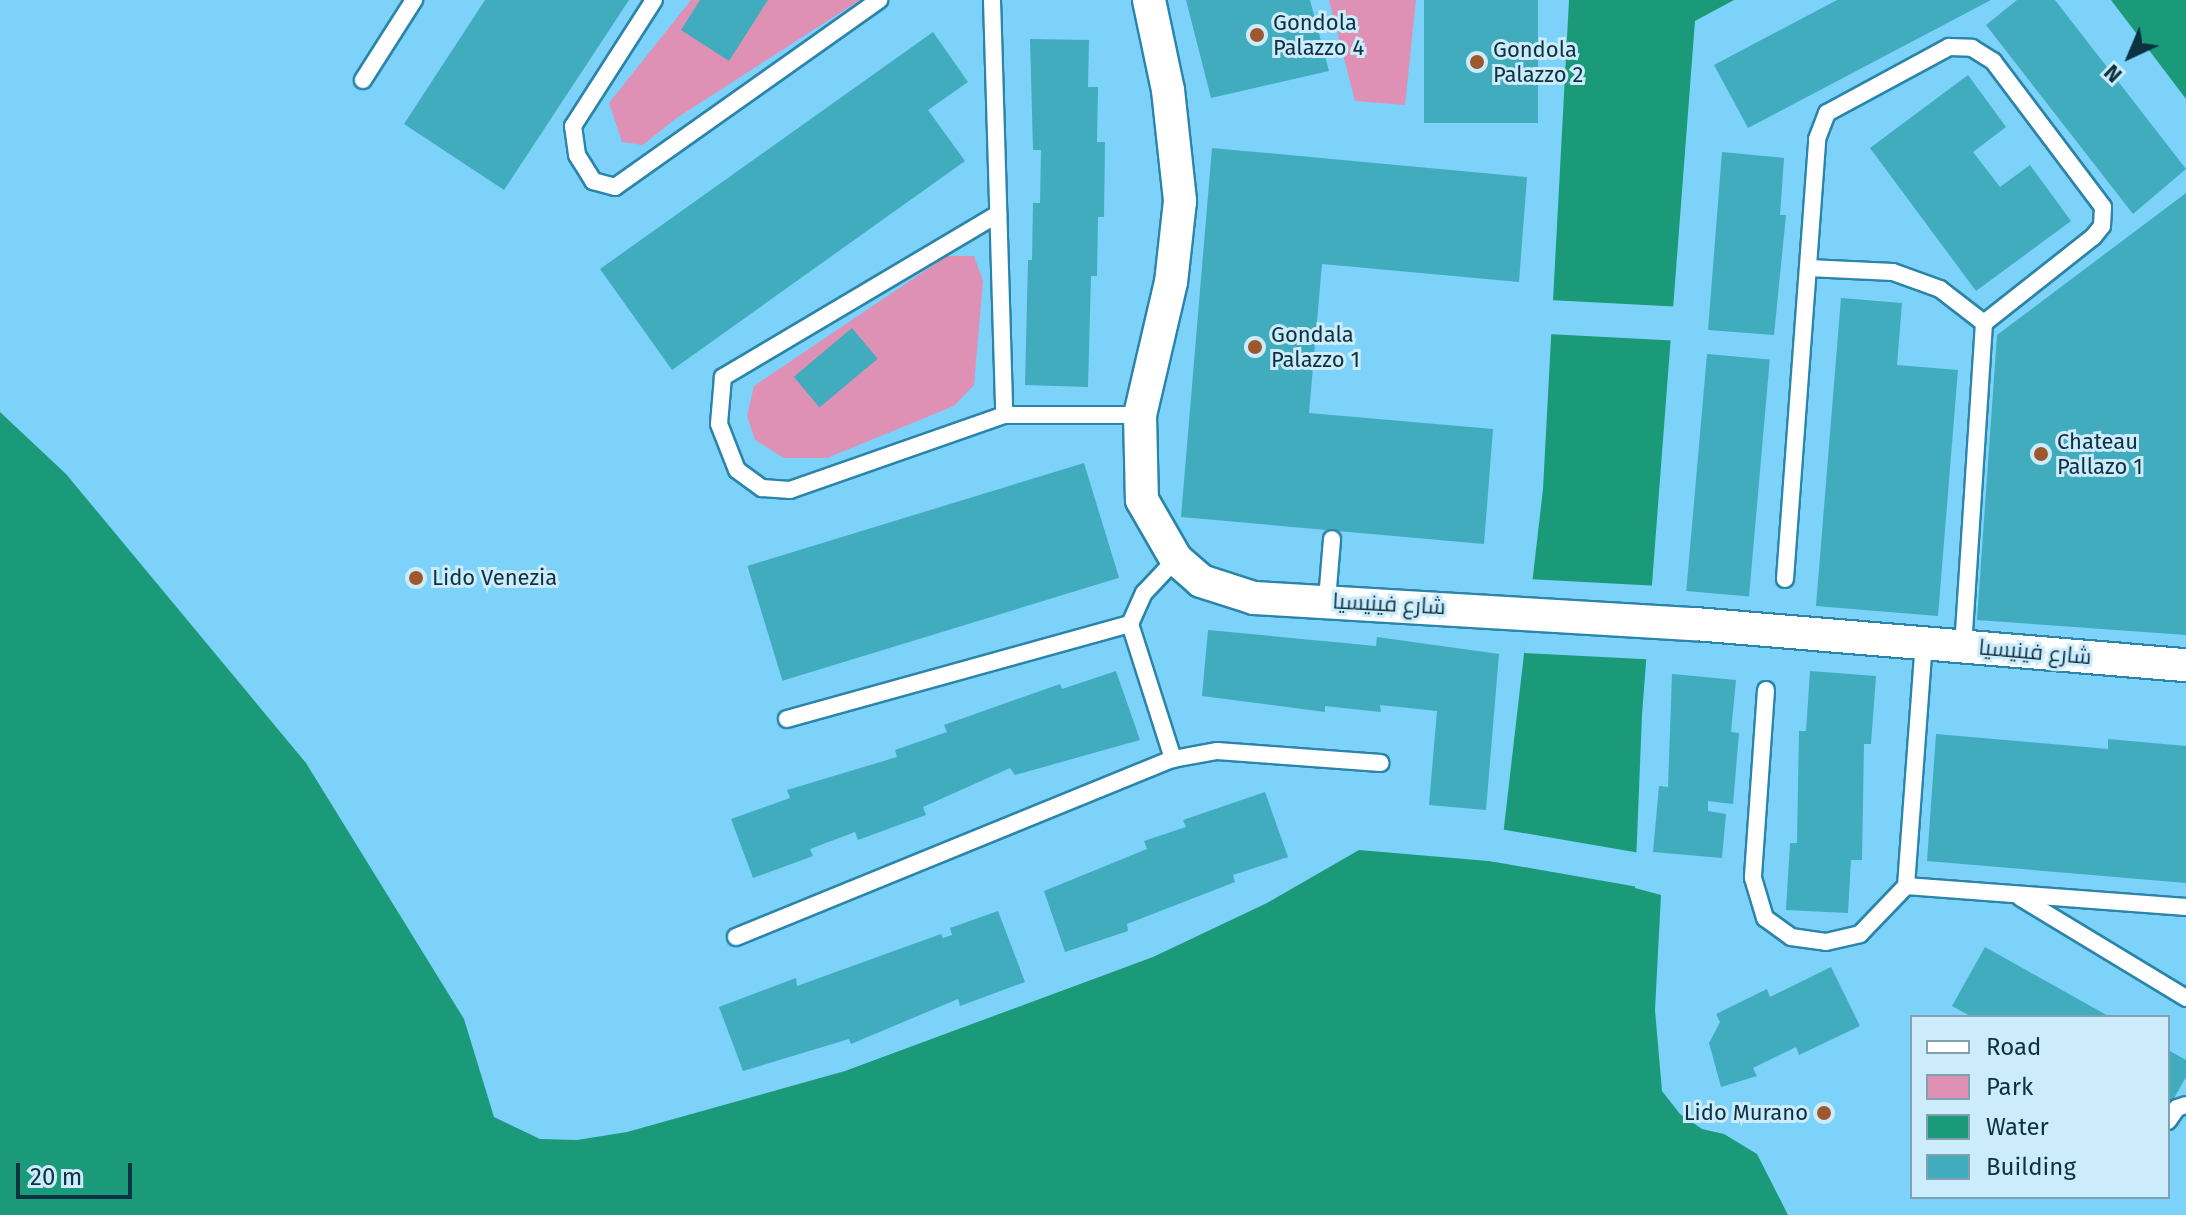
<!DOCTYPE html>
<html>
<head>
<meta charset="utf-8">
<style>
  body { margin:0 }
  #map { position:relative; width:2186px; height:1215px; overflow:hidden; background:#7dd2fa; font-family:"Fira Sans",Cairo,sans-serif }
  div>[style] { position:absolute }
  .green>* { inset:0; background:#de91b5 }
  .water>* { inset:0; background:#1b9a7a }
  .pier>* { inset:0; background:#7dd2fa; transform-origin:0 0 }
  .building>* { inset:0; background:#40acbe; transform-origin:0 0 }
  .roads { filter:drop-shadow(2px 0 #2b85aa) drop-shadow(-2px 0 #2b85aa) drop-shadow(0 2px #2b85aa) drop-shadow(0 -2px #2b85aa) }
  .lane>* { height:16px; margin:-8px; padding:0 8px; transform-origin:8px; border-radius:8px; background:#fff }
  .street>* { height:32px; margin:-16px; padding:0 16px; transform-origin:16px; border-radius:16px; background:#fff }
  .dots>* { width:22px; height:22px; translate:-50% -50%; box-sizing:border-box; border:4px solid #ccecfc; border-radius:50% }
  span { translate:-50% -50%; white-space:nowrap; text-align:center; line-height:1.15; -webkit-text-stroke:6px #ccecfc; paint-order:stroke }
  .poi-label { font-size:22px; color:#0c3141 }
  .left { translate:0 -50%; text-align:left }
  .right { translate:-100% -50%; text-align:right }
  .street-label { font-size:22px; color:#0c3141 }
  .legend { position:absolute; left:1910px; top:1015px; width:260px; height:184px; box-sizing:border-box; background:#ccecfc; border:2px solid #7fa1b1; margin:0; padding:10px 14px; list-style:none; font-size:24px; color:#0c3141 }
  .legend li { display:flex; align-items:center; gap:16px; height:40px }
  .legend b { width:40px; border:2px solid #7fa1b1 }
  .north { position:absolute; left:2090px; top:16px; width:80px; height:80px; -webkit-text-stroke:6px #ccecfc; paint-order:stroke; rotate:224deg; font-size:22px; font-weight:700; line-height:32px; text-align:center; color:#0c3141 }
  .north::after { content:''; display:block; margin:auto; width:28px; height:36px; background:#0c3141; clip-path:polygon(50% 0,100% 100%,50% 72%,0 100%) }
  .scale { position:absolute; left:16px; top:1163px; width:116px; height:36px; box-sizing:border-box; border:4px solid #0c3141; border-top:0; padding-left:10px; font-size:24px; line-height:28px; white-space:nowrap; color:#0c3141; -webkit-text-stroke:6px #ccecfc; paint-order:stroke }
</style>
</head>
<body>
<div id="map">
  <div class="green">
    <i style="clip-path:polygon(691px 0,860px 0,675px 119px,643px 145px,622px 142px,609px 103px)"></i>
    <i style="clip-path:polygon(1329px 0,1416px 0,1405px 105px,1355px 101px)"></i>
    <i style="clip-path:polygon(947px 256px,974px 256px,983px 281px,974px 385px,954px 406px,827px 458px,784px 458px,755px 440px,747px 416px,754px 386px)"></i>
  </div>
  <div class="water">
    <i style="clip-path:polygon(1569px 0,1734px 0,1695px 21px,1642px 715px,1635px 888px,1661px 895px,1655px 1010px,1662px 1091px,1680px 1114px,1702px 1129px,1724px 1134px,1757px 1154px,1788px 1215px,0 1215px,0 412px,66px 474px,306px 763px,464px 1019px,494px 1117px,540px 1139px,577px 1140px,627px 1132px,845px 1071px,1153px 957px,1267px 903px,1359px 850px,1500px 862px,1543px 489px)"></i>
    <i style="clip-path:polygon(2111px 0,2186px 0,2186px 99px)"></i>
  </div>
  <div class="pier">
    <i style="left:1549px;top:300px;width:125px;height:34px;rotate:3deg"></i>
    <i style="left:1528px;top:579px;width:127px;height:74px;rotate:3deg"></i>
    <i style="clip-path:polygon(1500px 829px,1640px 853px,1638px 887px,1478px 859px,1497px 858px)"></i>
  </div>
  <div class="building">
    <i style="clip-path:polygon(485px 0,629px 0,504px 190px,404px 124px)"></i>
    <i style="clip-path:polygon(700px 0,768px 0,729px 61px,681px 30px)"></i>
    <i style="clip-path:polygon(1186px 0,1310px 0,1329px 71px,1211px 98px)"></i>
    <i style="left:1424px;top:0;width:114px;height:123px"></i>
    <i style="clip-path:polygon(1837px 0,1991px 0,1748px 128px,1714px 65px)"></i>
    <i style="clip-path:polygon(2017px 0,2055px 0,2186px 169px,2133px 214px,1986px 25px)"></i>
    <i style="clip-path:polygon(933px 32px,968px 82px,928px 110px,965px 161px,672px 370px,600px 269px)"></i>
    <i style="clip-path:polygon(1030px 39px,1089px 40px,1088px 87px,1098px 87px,1097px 142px,1105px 142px,1104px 217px,1098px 217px,1097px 276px,1091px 276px,1088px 387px,1025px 385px,1028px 260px,1032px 260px,1033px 203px,1040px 203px,1041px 150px,1033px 150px)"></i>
    <i style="clip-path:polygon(1968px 75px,2006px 127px,1973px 152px,2000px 187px,2030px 165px,2071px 221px,1976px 291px,1870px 148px)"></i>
    <i style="clip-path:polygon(1212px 148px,1527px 177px,1519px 282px,1322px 264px,1309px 413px,1493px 429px,1484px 544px,1181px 517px)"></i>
    <i style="clip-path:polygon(1722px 152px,1784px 158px,1780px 215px,1786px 215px,1774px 335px,1708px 330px)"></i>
    <i style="clip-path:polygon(2186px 193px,2186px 635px,1977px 620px,1997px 335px)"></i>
    <i style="clip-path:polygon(1841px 298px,1902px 303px,1897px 365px,1958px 370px,1938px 616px,1816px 606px)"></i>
    <i style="left:852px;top:328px;width:40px;height:76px;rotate:50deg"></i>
    <i style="left:1707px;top:354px;width:63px;height:238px;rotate:5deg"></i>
    <i style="left:1084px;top:463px;width:120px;height:352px;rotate:73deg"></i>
    <i style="clip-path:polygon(1208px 630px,1376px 646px,1377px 637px,1499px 654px,1486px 810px,1429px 805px,1437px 711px,1380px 705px,1381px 712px,1325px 706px,1325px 712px,1202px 696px)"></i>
    <i style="clip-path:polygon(1116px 671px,1140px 740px,1015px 775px,1010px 768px,923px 807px,926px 815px,858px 840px,855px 832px,810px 849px,813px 856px,753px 878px,731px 819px,790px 798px,787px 790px,897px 757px,895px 750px,947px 732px,944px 725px,1060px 684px,1062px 689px)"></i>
    <i style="clip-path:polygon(1810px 671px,1876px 676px,1871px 744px,1864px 744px,1862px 860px,1851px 860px,1848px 913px,1786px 910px,1790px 843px,1797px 843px,1799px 731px,1806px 731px)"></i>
    <i style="clip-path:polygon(1672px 674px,1736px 680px,1731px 732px,1739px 733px,1733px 804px,1708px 801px,1708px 811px,1726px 814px,1722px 858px,1653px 852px,1659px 786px,1668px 787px)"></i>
    <i style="clip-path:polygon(1936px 734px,2108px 749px,2108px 739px,2186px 746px,2186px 883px,1927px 861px)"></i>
    <i style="clip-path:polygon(1265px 792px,1288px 857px,1233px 875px,1235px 882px,1127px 924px,1128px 931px,1065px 952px,1044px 891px,1147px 849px,1144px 841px,1186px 827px,1183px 820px)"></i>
    <i style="clip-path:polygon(998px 911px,1025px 982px,960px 1006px,958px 999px,851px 1044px,849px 1039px,743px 1071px,719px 1007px,796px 978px,797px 986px,941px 934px,943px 938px,952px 935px,950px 928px)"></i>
    <i style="clip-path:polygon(1985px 947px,2110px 1017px,1972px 1017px,1952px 1006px)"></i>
    <i style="clip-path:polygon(1831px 967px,1860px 1026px,1799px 1055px,1796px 1047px,1753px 1068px,1757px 1076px,1721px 1087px,1709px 1043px,1720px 1022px,1716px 1014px,1767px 989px,1770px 997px)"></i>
    <i style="clip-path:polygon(2168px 1050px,2186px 1060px,2186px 1077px,2168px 1109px)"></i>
  </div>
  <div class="roads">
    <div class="lane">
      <i style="left:654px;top:0;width:150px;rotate:122.7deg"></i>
      <i style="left:573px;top:126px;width:29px;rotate:82deg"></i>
      <i style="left:577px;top:155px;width:31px;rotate:58deg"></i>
      <i style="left:593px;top:181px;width:23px;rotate:15deg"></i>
      <i style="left:615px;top:187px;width:324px;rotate:-35.3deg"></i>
      <i style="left:992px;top:0;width:415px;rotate:88.3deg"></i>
      <i style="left:363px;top:80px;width:95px;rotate:-57.5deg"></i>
      <i style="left:998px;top:214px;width:320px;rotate:149.3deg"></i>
      <i style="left:723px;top:377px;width:47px;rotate:94.9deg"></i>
      <i style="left:719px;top:424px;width:49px;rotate:68.6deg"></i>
      <i style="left:737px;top:470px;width:31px;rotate:36deg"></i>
      <i style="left:762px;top:488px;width:28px;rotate:4deg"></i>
      <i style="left:790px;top:490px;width:227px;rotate:-19.3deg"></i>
      <i style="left:1004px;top:415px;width:136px"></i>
      <i style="left:1808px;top:268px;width:85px;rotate:2.7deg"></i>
      <i style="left:1893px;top:272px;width:50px;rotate:19.9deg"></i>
      <i style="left:1940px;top:289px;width:56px;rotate:37.7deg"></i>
      <i style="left:1785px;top:579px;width:441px;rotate:-85.8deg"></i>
      <i style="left:1817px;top:139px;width:28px;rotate:-69deg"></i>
      <i style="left:1827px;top:113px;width:139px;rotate:-28.4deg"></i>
      <i style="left:1949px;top:47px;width:23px;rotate:2deg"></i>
      <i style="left:1972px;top:48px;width:25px;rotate:32deg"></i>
      <i style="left:1993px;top:61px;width:183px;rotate:53deg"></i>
      <i style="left:2103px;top:207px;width:19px;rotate:93deg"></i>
      <i style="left:2102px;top:226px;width:14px;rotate:129deg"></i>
      <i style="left:2093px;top:237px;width:139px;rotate:141.7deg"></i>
      <i style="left:1984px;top:323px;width:324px;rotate:93.7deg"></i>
      <i style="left:1327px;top:600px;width:61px;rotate:-85.3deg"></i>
      <i style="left:1130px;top:624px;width:142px;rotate:72.3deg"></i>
      <i style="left:1766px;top:690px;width:188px;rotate:94deg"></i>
      <i style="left:1753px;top:878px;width:42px;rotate:73.3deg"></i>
      <i style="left:1765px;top:918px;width:32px;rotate:36deg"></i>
      <i style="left:1791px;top:937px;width:35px;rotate:8deg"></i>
      <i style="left:1826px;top:942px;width:35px;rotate:-13deg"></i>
      <i style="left:1860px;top:934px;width:66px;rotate:-46.2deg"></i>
      <i style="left:1906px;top:886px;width:281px;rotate:4.3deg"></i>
      <i style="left:787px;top:719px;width:356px;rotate:-15.5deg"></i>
      <i style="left:1130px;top:624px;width:34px;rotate:-66deg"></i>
      <i style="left:1144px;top:593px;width:47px;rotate:-46.7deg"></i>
      <i style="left:1906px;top:886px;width:245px;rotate:-85.8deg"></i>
      <i style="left:2021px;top:898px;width:193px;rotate:31.2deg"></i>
      <i style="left:736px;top:937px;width:472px;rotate:-22.2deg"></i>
      <i style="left:1173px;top:759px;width:45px;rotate:-10.3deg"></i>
      <i style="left:1217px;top:751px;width:164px;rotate:4.2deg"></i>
      <i style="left:2168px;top:1121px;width:16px;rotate:-55deg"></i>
      <i style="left:2177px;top:1108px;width:9px;rotate:-18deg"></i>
    </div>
    <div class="street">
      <i style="left:1149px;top:0;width:92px;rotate:78.1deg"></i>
      <i style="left:1168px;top:90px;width:112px;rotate:83.8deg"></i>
      <i style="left:1180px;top:201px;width:81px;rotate:96.3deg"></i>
      <i style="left:1171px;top:282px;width:137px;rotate:103.1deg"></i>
      <i style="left:1140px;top:415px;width:85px;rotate:88.7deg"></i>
      <i style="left:1142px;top:500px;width:68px;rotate:60deg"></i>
      <i style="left:1176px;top:559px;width:33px;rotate:41deg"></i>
      <i style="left:1201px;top:581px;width:56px;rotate:17.8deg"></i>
      <i style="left:1254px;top:598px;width:442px;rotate:3.4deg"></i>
      <i style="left:1695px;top:624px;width:493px;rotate:4.8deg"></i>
    </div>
  </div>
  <div class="dots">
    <i style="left:1257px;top:35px;background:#9e582e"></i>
    <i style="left:1477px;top:62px;background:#9e582e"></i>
    <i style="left:1255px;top:347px;background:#9e582e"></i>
    <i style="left:2041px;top:454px;background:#9e582e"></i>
    <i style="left:416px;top:578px;background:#9e582e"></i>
    <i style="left:1824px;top:1113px;background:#9e582e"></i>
  </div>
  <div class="poi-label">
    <span class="left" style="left:1273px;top:35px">Gondola<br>Palazzo 4</span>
    <span class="left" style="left:1493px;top:62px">Gondola<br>Palazzo 2</span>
    <span class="left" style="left:1271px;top:347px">Gondala<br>Palazzo 1</span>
    <span class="left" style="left:2057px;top:454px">Chateau<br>Pallazo 1</span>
    <span class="left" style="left:432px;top:578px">Lido Venezia</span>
    <span class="right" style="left:1808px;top:1113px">Lido Murano</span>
  </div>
  <div class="street-label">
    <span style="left:1389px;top:604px;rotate:3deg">شارع فينيسيا</span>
    <span style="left:2035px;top:652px;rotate:5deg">شارع فينيسيا</span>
  </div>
  <ul class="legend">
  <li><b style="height:10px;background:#fff"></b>Road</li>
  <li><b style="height:22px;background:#de91b5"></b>Park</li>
  <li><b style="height:22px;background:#1b9a7a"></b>Water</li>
  <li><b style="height:22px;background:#40acbe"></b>Building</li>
  </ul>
  <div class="north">N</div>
  <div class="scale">20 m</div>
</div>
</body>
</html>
